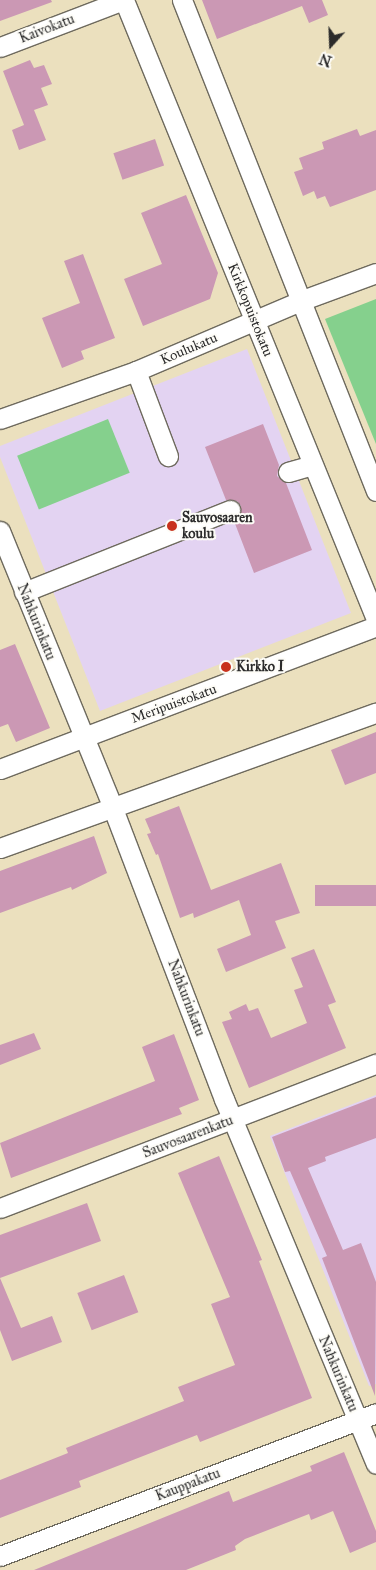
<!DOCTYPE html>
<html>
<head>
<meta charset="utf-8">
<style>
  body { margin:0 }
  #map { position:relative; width:376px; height:1570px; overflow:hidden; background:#ebe0be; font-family:"IM FELL Great Primer",serif }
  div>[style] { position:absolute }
  .built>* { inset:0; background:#e3d3f2 }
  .green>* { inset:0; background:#85d08d; transform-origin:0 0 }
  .building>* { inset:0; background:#cb98b4; transform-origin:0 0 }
  .roads { filter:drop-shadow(1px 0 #6e6a5e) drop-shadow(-1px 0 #6e6a5e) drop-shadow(0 1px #6e6a5e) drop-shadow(0 -1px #6e6a5e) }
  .minor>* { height:19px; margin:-9.5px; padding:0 9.5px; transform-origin:9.5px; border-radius:9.5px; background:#fff }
  .dots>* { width:14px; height:14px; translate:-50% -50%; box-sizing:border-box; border:2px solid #fdfcf7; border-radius:50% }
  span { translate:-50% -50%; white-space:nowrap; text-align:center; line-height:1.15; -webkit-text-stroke:4px #fdfcf7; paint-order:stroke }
  .street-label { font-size:14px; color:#2b2b2b }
  .poi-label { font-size:14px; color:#2b2b2b; font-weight:700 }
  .left { translate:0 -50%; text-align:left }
  .north { position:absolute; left:306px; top:20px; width:50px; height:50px; -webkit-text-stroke:4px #fdfcf7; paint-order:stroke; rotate:200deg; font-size:14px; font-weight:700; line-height:20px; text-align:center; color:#2b2b2b }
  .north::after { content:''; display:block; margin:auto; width:18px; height:22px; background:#2b2b2b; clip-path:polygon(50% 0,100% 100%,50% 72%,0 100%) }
</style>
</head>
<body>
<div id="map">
  <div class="built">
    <i style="clip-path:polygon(247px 349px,351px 613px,100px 711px,0 457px,0 446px)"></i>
    <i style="clip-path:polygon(376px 1095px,376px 1384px,369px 1386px,270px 1136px)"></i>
  </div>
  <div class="green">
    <i style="clip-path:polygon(376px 299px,376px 444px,325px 319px)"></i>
    <i style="left:108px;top:419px;width:58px;height:98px;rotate:68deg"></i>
  </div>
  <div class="building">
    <i style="clip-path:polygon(0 0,51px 0,52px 2px,0 21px)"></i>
    <i style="clip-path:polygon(202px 0,322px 0,328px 15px,309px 23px,302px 6px,217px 39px)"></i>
    <i style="clip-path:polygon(30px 60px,34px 68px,44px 65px,52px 84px,41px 88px,48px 105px,34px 110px,46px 140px,19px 150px,12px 130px,24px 125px,3px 71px)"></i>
    <i style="clip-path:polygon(357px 129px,360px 136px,376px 130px,376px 190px,330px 207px,325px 196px,317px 199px,314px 191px,303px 196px,294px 172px,303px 169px,299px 158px,324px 149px,322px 142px)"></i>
    <i style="left:155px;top:139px;width:28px;height:44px;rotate:71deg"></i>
    <i style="clip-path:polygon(186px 195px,218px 273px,210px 299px,143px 326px,124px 279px,162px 264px,141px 213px)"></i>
    <i style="clip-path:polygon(83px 254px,115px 338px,81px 351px,84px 359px,62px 368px,42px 318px,80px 303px,64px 261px)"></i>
    <i style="clip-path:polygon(263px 424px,279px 465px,277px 476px,286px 483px,312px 550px,254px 573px,234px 521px,239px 517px,241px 506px,237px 501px,226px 500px,205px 447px)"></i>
    <i style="clip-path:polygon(15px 644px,50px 728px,16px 742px,8px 724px,0 727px,0 650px)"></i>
    <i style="clip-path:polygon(376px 732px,376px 773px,345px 785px,331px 750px)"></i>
    <i style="clip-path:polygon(179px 806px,211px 890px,281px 863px,300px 913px,275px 921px,286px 948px,226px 972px,217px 949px,251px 935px,239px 900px,194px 918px,193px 913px,180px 918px,158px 854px,156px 855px,147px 834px,151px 833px,145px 819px)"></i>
    <i style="clip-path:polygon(94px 836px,107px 873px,72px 890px,71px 887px,0 913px,0 871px)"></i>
    <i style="left:376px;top:885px;width:21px;height:61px;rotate:90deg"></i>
    <i style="clip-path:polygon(314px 949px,336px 1002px,328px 1005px,346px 1048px,249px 1088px,222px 1022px,232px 1019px,229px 1012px,246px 1004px,249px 1011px,258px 1008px,271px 1038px,307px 1023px,294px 990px,303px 987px,291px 958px)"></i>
    <i style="clip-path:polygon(34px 1033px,41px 1049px,0 1065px,0 1045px)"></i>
    <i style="clip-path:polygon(174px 1034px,199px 1100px,179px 1108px,182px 1114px,11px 1178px,0 1143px,155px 1081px,142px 1047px)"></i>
    <i style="clip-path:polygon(376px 1097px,376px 1138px,325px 1157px,326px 1161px,308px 1168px,343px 1250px,361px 1243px,376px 1282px,375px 1396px,322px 1258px,327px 1256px,290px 1171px,285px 1172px,272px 1137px)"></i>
    <i style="clip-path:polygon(219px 1156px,262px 1260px,259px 1261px,312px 1398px,200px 1442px,197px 1435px,79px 1481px,81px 1487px,0 1518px,0 1480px,68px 1453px,66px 1448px,184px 1401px,178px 1387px,235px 1365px,211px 1304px,230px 1297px,178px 1173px)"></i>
    <i style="clip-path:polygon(87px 1203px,101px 1241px,0 1278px,0 1235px)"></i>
    <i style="left:124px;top:1275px;width:40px;height:50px;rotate:69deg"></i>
    <i style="clip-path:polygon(0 1278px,21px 1328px,52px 1316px,62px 1342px,12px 1361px,0 1330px)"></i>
    <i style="clip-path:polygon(344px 1452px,376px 1531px,376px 1542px,350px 1553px,333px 1511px,311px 1520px,309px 1514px,245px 1539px,235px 1546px,236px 1550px,186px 1570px,34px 1570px,229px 1491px,233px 1502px,312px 1471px,310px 1466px)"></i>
  </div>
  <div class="roads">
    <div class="minor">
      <i style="left:124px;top:0;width:668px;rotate:67.85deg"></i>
      <i style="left:182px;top:0;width:528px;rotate:68.44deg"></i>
      <i style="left:0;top:47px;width:132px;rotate:-20.9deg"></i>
      <i style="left:136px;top:371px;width:91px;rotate:69.4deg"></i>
      <i style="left:0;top:419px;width:144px;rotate:-19.4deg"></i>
      <i style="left:136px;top:371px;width:178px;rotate:-23.1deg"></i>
      <i style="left:300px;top:301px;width:81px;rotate:-20.2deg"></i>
      <i style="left:288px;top:472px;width:25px;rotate:-16deg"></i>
      <i style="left:0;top:531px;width:297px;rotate:67.8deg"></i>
      <i style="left:112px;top:806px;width:314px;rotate:69.1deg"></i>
      <i style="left:224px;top:1099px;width:395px;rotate:67.4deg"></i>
      <i style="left:24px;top:592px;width:222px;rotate:-21.7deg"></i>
      <i style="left:0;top:769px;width:402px;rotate:-20.8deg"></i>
      <i style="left:0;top:848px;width:400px;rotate:-19.8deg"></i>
      <i style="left:0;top:1208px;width:403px;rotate:-21deg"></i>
      <i style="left:0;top:1556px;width:402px;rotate:-20.8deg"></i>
    </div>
  </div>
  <div class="dots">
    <i style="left:172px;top:526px;background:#c8321e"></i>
    <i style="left:226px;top:667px;background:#c8321e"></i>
  </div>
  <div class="street-label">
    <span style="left:47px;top:29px;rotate:-21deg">Kaivokatu</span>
    <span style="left:250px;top:310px;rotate:68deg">Kirkkopuistokatu</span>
    <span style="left:189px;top:349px;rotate:-23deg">Koulukatu</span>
    <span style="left:36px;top:622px;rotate:68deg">Nahkurinkatu</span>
    <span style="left:174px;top:704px;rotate:-20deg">Meripuistokatu</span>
    <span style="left:186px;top:998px;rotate:69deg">Nahkurinkatu</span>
    <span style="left:188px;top:1137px;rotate:-21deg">Sauvosaarenkatu</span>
    <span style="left:338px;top:1374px;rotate:67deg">Nahkurinkatu</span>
    <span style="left:188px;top:1485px;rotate:-21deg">Kauppakatu</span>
  </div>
  <div class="poi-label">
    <span class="left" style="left:182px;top:526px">Sauvosaaren<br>koulu</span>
    <span class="left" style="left:236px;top:667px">Kirkko I</span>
  </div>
  <div class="north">N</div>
</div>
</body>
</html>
